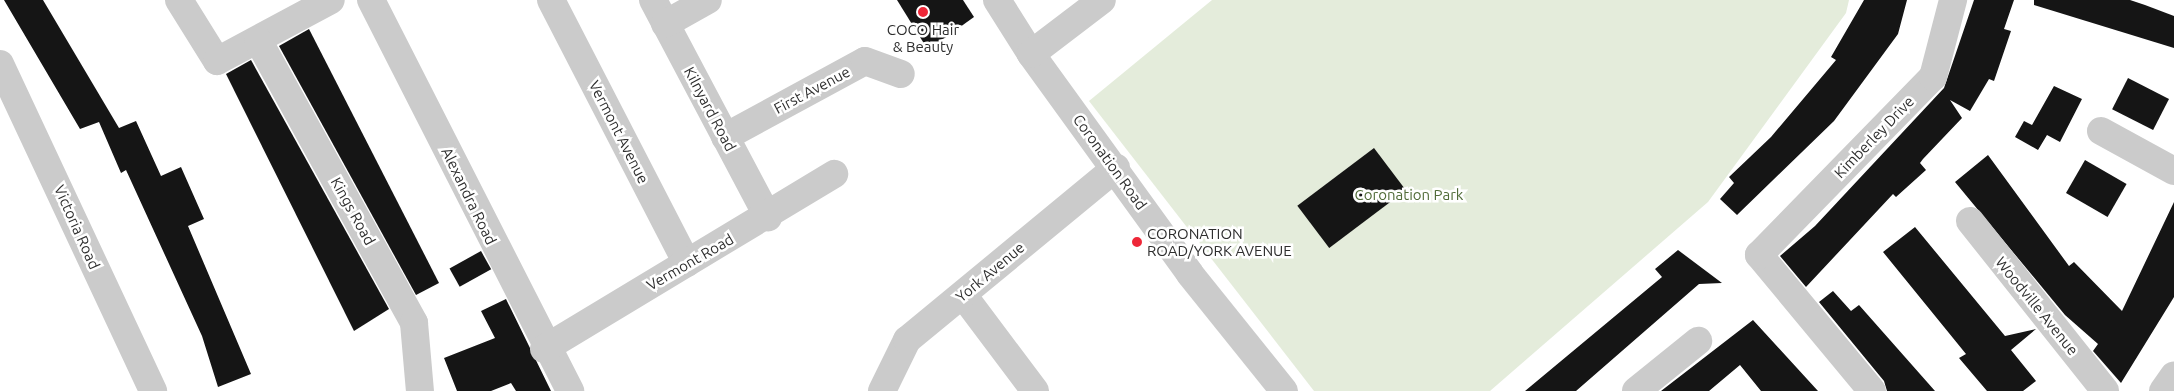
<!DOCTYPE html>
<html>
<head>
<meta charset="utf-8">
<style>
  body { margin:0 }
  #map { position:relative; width:2174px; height:391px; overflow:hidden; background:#fff; font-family:Ubuntu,sans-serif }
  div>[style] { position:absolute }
  .green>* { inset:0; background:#e4ecdb }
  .building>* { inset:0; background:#151515; transform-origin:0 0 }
  .minor>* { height:28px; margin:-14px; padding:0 14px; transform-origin:14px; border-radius:14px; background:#cbcbcb }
  .dots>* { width:14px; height:14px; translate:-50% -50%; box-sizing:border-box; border:2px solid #fff; border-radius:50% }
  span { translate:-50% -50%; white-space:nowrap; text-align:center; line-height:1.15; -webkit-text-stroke:5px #fff; paint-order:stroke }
  .poi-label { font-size:15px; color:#2e2e2e }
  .left { translate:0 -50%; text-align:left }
  .street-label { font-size:15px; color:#2e2e2e }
  .park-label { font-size:15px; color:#516c39 }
</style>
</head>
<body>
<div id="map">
  <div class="green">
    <i style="clip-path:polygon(1212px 0,1849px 0,1846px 13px,1708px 202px,1490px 391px,1314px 391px,1089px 101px)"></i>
  </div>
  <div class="building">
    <i style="clip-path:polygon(4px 0,43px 0,119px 128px,136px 121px,161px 176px,181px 167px,204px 219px,188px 226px,251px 374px,218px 387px,202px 336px,126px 170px,121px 173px,99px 122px,80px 129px)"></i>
    <i style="clip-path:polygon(897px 0,963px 0,974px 17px,928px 50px)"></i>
    <i style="clip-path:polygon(1864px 0,1907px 0,1898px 34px,1834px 121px,1737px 215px,1720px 199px,1734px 183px,1729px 177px,1771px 137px,1836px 60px,1831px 57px)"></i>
    <i style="clip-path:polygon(1974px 0,2014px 0,2004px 29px,2011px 31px,1994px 81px,1989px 79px,1970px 111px,1950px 100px,1962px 118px,1923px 159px,1920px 163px,1926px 170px,1896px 197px,1893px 194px,1806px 287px,1780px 256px,1815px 226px,1944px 88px)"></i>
    <i style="clip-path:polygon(2034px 0,2130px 0,2145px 5px,2174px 16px,2174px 48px,2034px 5px)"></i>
    <i style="clip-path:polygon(309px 29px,439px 283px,416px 295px,279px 46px)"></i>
    <i style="clip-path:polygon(251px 60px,389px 309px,354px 331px,226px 74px)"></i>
    <i style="left:2128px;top:78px;width:46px;height:35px;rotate:27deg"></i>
    <i style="clip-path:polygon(2054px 86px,2082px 99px,2060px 142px,2047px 135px,2038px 150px,2015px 137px,2024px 121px,2032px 125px)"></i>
    <i style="left:1374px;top:148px;width:53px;height:96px;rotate:53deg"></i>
    <i style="clip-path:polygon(1988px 155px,2069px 266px,2074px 262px,2122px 311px,2174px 202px,2174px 297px,2121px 383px,2093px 351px,2098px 344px,2065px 315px,1955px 182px)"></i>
    <i style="left:2085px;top:160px;width:48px;height:38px;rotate:30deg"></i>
    <i style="clip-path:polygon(1915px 227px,2005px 336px,2036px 329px,2011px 350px,2036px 381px,2023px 391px,1987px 391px,1959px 358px,1966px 354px,1883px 252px)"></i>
    <i style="clip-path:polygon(1678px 250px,1722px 283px,1699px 284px,1576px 391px,1525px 391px,1662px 277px,1655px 269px)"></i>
    <i style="left:481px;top:251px;width:21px;height:36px;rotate:61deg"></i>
    <i style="clip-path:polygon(1833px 291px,1851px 311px,1859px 305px,1935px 391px,1887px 391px,1884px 381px,1819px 302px)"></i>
    <i style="clip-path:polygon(506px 299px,551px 391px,516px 391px,511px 383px,491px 391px,457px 391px,444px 358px,495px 338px,481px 311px)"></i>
    <i style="clip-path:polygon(1753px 320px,1818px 391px,1761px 391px,1740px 365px,1709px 391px,1661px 391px)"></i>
  </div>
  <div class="minor">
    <i style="left:179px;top:0;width:72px;rotate:58.1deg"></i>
    <i style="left:217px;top:61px;width:129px;rotate:-28.2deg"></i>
    <i style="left:371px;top:0;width:439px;rotate:63deg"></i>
    <i style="left:551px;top:0;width:296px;rotate:62.7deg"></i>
    <i style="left:653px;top:0;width:246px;rotate:62.1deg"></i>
    <i style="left:997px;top:0;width:64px;rotate:57.8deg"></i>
    <i style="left:1031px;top:54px;width:271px;rotate:54.1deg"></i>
    <i style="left:1190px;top:274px;width:150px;rotate:51.2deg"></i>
    <i style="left:665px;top:24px;width:49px;rotate:-29.2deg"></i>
    <i style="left:258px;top:40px;width:323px;rotate:61.1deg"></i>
    <i style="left:414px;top:323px;width:68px;rotate:85deg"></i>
    <i style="left:1031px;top:54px;width:89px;rotate:-37.3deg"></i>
    <i style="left:0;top:64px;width:361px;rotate:64.9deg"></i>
    <i style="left:2101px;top:131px;width:83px;rotate:28.7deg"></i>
    <i style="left:725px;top:137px;width:159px;rotate:-28.5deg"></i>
    <i style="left:865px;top:61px;width:38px;rotate:20deg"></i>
    <i style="left:1970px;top:221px;width:217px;rotate:51.5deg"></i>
    <i style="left:963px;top:295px;width:120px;rotate:53.1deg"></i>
    <i style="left:544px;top:349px;width:339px;rotate:-31.1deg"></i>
    <i style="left:882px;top:391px;width:57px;rotate:-63.9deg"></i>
    <i style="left:907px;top:340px;width:271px;rotate:-39.5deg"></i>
    <i style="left:1636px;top:391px;width:80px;rotate:-38.9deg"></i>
    <i style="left:1872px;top:391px;width:177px;rotate:-129.7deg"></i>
    <i style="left:1759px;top:255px;width:249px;rotate:-45.7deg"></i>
    <i style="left:1933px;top:77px;width:80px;rotate:-75.4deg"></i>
    <i style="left:2163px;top:391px;width:19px;rotate:-55deg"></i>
  </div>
  <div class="dots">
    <i style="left:923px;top:12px;background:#ee2738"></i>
    <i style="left:1137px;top:242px;background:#ee2738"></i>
  </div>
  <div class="poi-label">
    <span style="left:923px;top:38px">COCO Hair<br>&amp; Beauty</span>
    <span class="left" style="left:1147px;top:242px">CORONATION<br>ROAD/YORK AVENUE</span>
  </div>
  <div class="street-label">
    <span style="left:812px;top:90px;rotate:-28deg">First Avenue</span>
    <span style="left:710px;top:109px;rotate:62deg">Kilnyard Road</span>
    <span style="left:619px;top:132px;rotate:63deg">Vermont Avenue</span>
    <span style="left:1874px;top:137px;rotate:-46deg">Kimberley Drive</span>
    <span style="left:1110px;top:162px;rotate:54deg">Coronation Road</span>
    <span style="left:469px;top:196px;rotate:64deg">Alexandra Road</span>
    <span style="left:353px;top:211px;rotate:61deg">Kings Road</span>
    <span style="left:77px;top:227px;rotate:66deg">Victoria Road</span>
    <span style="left:690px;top:262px;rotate:-30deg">Vermont Road</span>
    <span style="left:990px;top:272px;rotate:-40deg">York Avenue</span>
    <span style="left:2037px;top:306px;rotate:51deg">Woodville Avenue</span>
  </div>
  <div class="park-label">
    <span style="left:1409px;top:195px">Coronation Park</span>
  </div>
</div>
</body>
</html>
